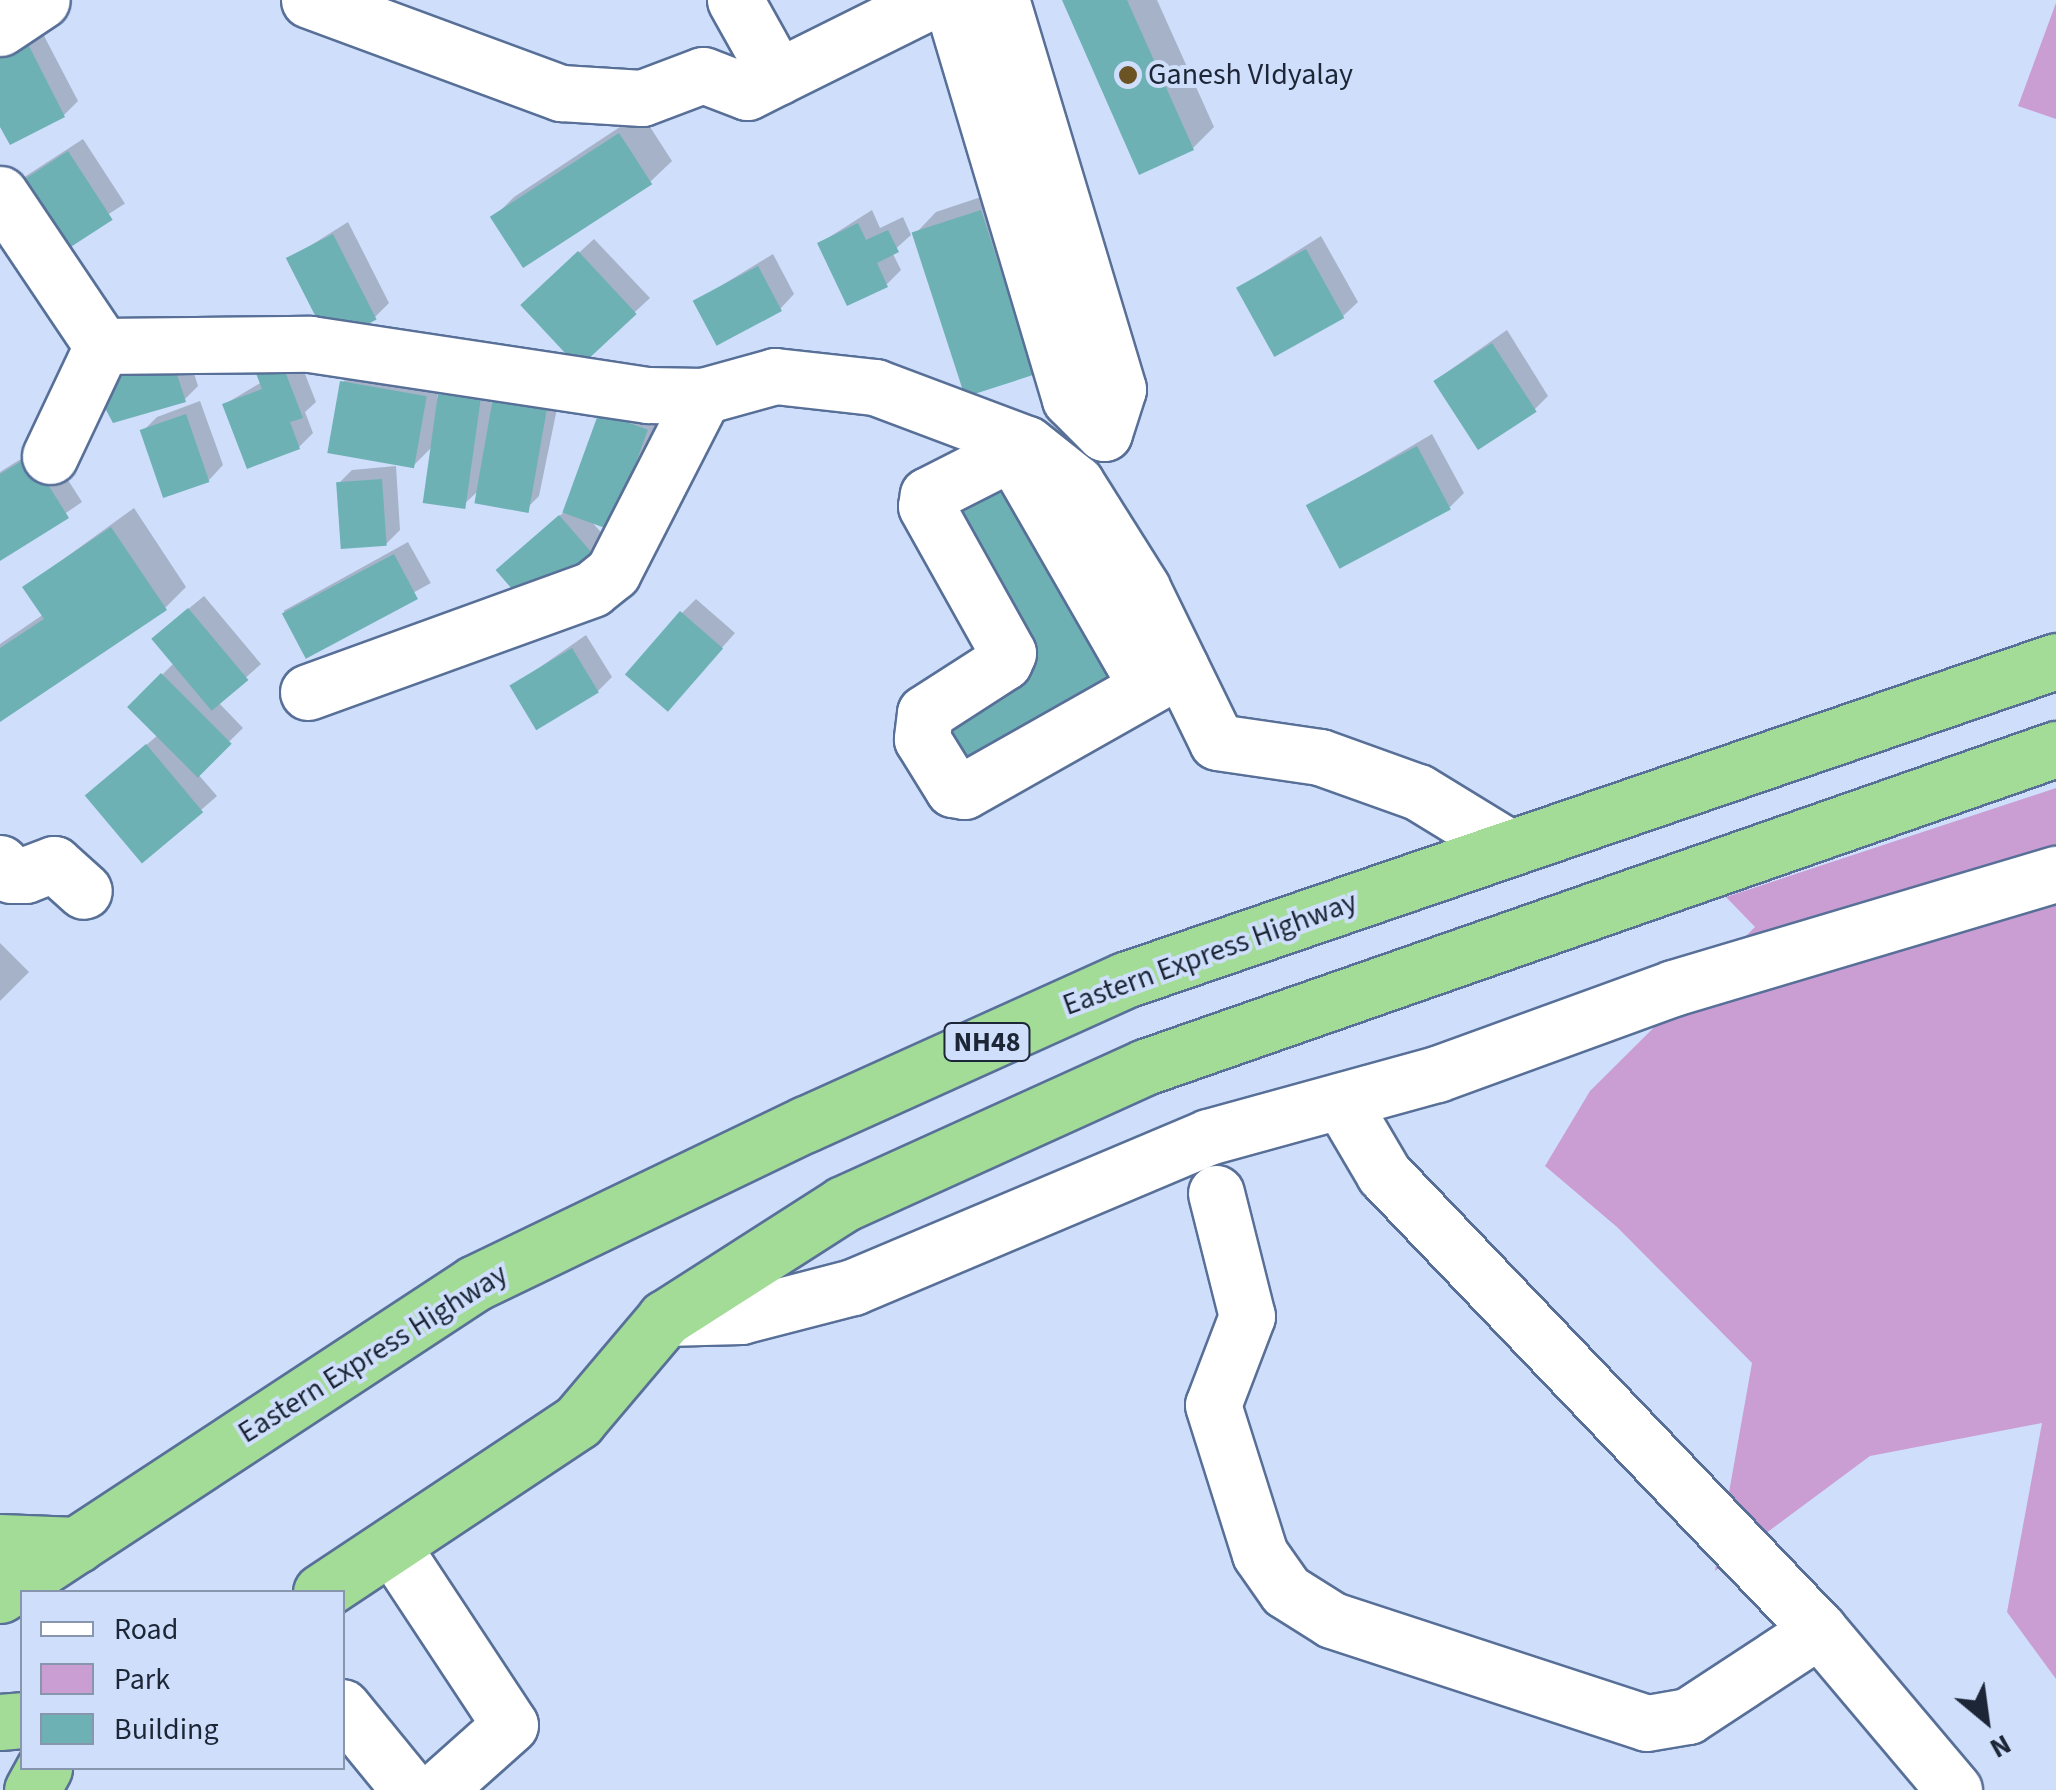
<!DOCTYPE html>
<html>
<head>
<meta charset="utf-8">
<style>
  body { margin:0 }
  #map { position:relative; width:2056px; height:1790px; overflow:hidden; background:#cfdffb; font-family:"Source Sans 3",sans-serif }
  div>[style] { position:absolute }
  .green>* { inset:0; background:#ca9ed3 }
  .shadow>* { inset:0; background:#0003; transform-origin:0 0 }
  .building>* { inset:0; background:#6db1b5; transform-origin:0 0 }
  .roads { filter:drop-shadow(2px 0 #587098) drop-shadow(-2px 0 #587098) drop-shadow(0 2px #587098) drop-shadow(0 -2px #587098) }
  .minor>* { height:55px; margin:-27.5px; padding:0 27.5px; transform-origin:27.5px; border-radius:27.5px; background:#fff }
  .highway>* { height:55px; margin:-27.5px; padding:0 27.5px; transform-origin:27.5px; border-radius:27.5px; background:#a2dc97 }
  .dots>* { width:28px; height:28px; translate:-50% -50%; box-sizing:border-box; border:5px solid #cfdffb; border-radius:50% }
  span { translate:-50% -50%; white-space:nowrap; text-align:center; line-height:1.15; -webkit-text-stroke:8px #cfdffb; paint-order:stroke }
  .shield-label span { padding:2px 8px; background:#cfdffb; border:2px solid; border-radius:8px; -webkit-text-stroke-width:0 }
  .shield-label { font-size:28px; color:#1c2637; font-weight:700 }
  .poi-label { font-size:30px; color:#1c2637 }
  .left { translate:0 -50%; text-align:left }
  .street-label { font-size:30px; color:#1c2637 }
  .legend { position:absolute; left:20px; top:1590px; width:325px; height:180px; box-sizing:border-box; background:#cfdffb; border:2px solid #8795ad; margin:0; padding:12px 18px; list-style:none; font-size:30px; color:#1c2637 }
  .legend li { display:flex; align-items:center; gap:20px; height:50px }
  .legend b { width:50px; border:2px solid #8795ad }
  .north { position:absolute; left:1936px; top:1670px; width:100px; height:100px; -webkit-text-stroke:8px #cfdffb; paint-order:stroke; rotate:151deg; font-size:28px; font-weight:700; line-height:40px; text-align:center; color:#1c2637 }
  .north::after { content:''; display:block; margin:auto; width:35px; height:45px; background:#1c2637; clip-path:polygon(50% 0,100% 100%,50% 72%,0 100%) }
</style>
</head>
<body>
<div id="map">
  <div class="green">
    <i style="clip-path:polygon(2056px 3px,2056px 119px,2018px 106px)"></i>
    <i style="clip-path:polygon(2056px 788px,2056px 1679px,2007px 1612px,2042px 1423px,1870px 1456px,1715px 1571px,1752px 1363px,1617px 1227px,1545px 1166px,1590px 1091px,1755px 927px,1726px 897px)"></i>
  </div>
  <div class="shadow">
    <i style="clip-path:polygon(1064px 0,1157px 0,1214px 127px,1193px 148px)"></i>
    <i style="clip-path:polygon(42px 32px,78px 101px,64px 115px,0 121px,0 53px)"></i>
    <i style="clip-path:polygon(641px 113px,672px 161px,650px 182px,493px 218px,514px 197px)"></i>
    <i style="left:83px;top:139px;width:77px;height:79px;rotate:57deg"></i>
    <i style="clip-path:polygon(1002px 190px,1034px 371px,915px 234px,936px 212px)"></i>
    <i style="clip-path:polygon(872px 210px,880px 228px,903px 217px,911px 235px,892px 252px,901px 270px,887px 284px,820px 243px)"></i>
    <i style="clip-path:polygon(348px 222px,389px 303px,375px 317px,289px 259px)"></i>
    <i style="clip-path:polygon(1321px 236px,1358px 302px,1343px 316px,1239px 288px)"></i>
    <i style="clip-path:polygon(594px 239px,650px 298px,580px 363px,538px 290px)"></i>
    <i style="clip-path:polygon(773px 254px,794px 294px,780px 309px,696px 301px)"></i>
    <i style="clip-path:polygon(1507px 330px,1548px 396px,1534px 410px,1436px 380px)"></i>
    <i style="clip-path:polygon(183px 338px,198px 386px,184px 400px,94px 382px)"></i>
    <i style="clip-path:polygon(292px 341px,316px 402px,305px 412px,313px 433px,299px 447px,225px 404px,262px 382px)"></i>
    <i style="clip-path:polygon(357px 368px,440px 382px,437px 399px,455px 381px,493px 387px,491px 403px,509px 385px,560px 394px,539px 496px,525px 510px,477px 492px,461px 507px,432px 447px,414px 465px,343px 382px)"></i>
    <i style="clip-path:polygon(200px 401px,223px 465px,209px 480px,143px 431px,157px 417px)"></i>
    <i style="clip-path:polygon(601px 413px,661px 416px,624px 514px,591px 521px,606px 538px,529px 605px,513px 556px,563px 513px)"></i>
    <i style="clip-path:polygon(1432px 434px,1464px 493px,1450px 507px,1310px 506px)"></i>
    <i style="clip-path:polygon(45px 444px,82px 502px,0 558px,0 472px)"></i>
    <i style="clip-path:polygon(396px 466px,400px 530px,386px 544px,338px 484px,352px 470px)"></i>
    <i style="clip-path:polygon(134px 508px,186px 587px,165px 608px,0 716px,0 644px,44px 614px,25px 587px)"></i>
    <i style="left:408px;top:542px;width:47px;height:142px;rotate:61deg"></i>
    <i style="clip-path:polygon(204px 596px,261px 664px,218px 702px,243px 728px,197px 773px,217px 796px,144px 860px,103px 782px,158px 735px,130px 707px,174px 663px,169px 625px)"></i>
    <i style="clip-path:polygon(696px 599px,735px 633px,681px 694px,682px 613px)"></i>
    <i style="clip-path:polygon(586px 635px,612px 677px,598px 691px,513px 686px)"></i>
    <i style="clip-path:polygon(0 943px,29px 972px,0 1001px)"></i>
  </div>
  <div class="building">
    <i style="clip-path:polygon(1062px 0,1127px 0,1194px 150px,1139px 175px)"></i>
    <i style="clip-path:polygon(28px 44px,65px 117px,10px 145px,0 127px,0 58px)"></i>
    <i style="left:619px;top:133px;width:61px;height:154px;rotate:57deg"></i>
    <i style="left:68px;top:151px;width:82px;height:62px;rotate:57deg"></i>
    <i style="left:981px;top:210px;width:173px;height:73px;rotate:72deg"></i>
    <i style="clip-path:polygon(858px 223px,866px 240px,888px 230px,899px 252px,877px 263px,888px 287px,847px 306px,817px 243px)"></i>
    <i style="left:333px;top:234px;width:96px;height:53px;rotate:63deg"></i>
    <i style="left:1306px;top:249px;width:79px;height:80px;rotate:61deg"></i>
    <i style="left:578px;top:251px;width:86px;height:79px;rotate:47deg"></i>
    <i style="left:758px;top:266px;width:51px;height:74px;rotate:62deg"></i>
    <i style="left:1492px;top:343px;width:82px;height:70px;rotate:57deg"></i>
    <i style="clip-path:polygon(169px 350px,186px 402px,113px 423px,91px 382px)"></i>
    <i style="clip-path:polygon(278px 353px,303px 418px,290px 422px,300px 449px,247px 469px,222px 404px,262px 389px,252px 363px)"></i>
    <i style="left:340px;top:381px;width:88px;height:73px;rotate:10deg"></i>
    <i style="left:438px;top:394px;width:43px;height:110px;rotate:8deg"></i>
    <i style="left:493px;top:398px;width:55px;height:107px;rotate:10deg"></i>
    <i style="left:599px;top:412px;width:52px;height:107px;rotate:20deg"></i>
    <i style="left:186px;top:414px;width:72px;height:49px;rotate:71deg"></i>
    <i style="left:1417px;top:446px;width:72px;height:126px;rotate:62deg"></i>
    <i style="clip-path:polygon(30px 456px,69px 518px,0 561px,0 474px)"></i>
    <i style="clip-path:polygon(1008px 463px,1137px 683px,959px 786px,927px 731px,1021px 656px,933px 507px)"></i>
    <i style="left:382px;top:479px;width:67px;height:46px;rotate:86deg"></i>
    <i style="left:559px;top:515px;width:52px;height:84px;rotate:49deg"></i>
    <i style="clip-path:polygon(111px 527px,167px 610px,0 722px,0 648px,44px 619px,22px 587px)"></i>
    <i style="left:394px;top:554px;width:51px;height:127px;rotate:62deg"></i>
    <i style="left:188px;top:608px;width:94px;height:48px;rotate:50deg"></i>
    <i style="left:680px;top:611px;width:57px;height:84px;rotate:41deg"></i>
    <i style="left:572px;top:648px;width:52px;height:73px;rotate:59deg"></i>
    <i style="left:161px;top:673px;width:100px;height:48px;rotate:45deg"></i>
    <i style="left:146px;top:744px;width:89px;height:80px;rotate:50deg"></i>
  </div>
  <div class="roads">
    <div class="minor">
      <i style="left:309px;top:0;width:269px;rotate:20.3deg"></i>
      <i style="left:561px;top:93px;width:81px;rotate:3.5deg"></i>
      <i style="left:642px;top:98px;width:65px;rotate:-20.7deg"></i>
      <i style="left:703px;top:75px;width:47px;rotate:21.1deg"></i>
      <i style="left:747px;top:92px;width:207px;rotate:-26.4deg"></i>
      <i style="left:735px;top:0;width:88px;rotate:60.8deg"></i>
      <i style="left:951px;top:0;width:416px;rotate:73.4deg"></i>
      <i style="left:1070px;top:399px;width:48px;rotate:45deg"></i>
      <i style="left:1104px;top:433px;width:46px;rotate:-72.3deg"></i>
      <i style="left:1118px;top:389px;width:406px;rotate:-106.7deg"></i>
      <i style="left:0;top:28px;width:50px;rotate:-33.7deg"></i>
      <i style="left:0;top:194px;width:183px;rotate:56.1deg"></i>
      <i style="left:102px;top:346px;width:208px;rotate:-0.6deg"></i>
      <i style="left:310px;top:344px;width:342px;rotate:8.6deg"></i>
      <i style="left:648px;top:395px;width:55px;rotate:1deg"></i>
      <i style="left:703px;top:396px;width:75px;rotate:-15.5deg"></i>
      <i style="left:775px;top:376px;width:101px;rotate:6.3deg"></i>
      <i style="left:875px;top:387px;width:162px;rotate:20.6deg"></i>
      <i style="left:1027px;top:444px;width:63px;rotate:38.5deg"></i>
      <i style="left:1076px;top:483px;width:124px;rotate:57.8deg"></i>
      <i style="left:1142px;top:588px;width:171px;rotate:64deg"></i>
      <i style="left:1217px;top:742px;width:104px;rotate:8.3deg"></i>
      <i style="left:1320px;top:757px;width:104px;rotate:19.7deg"></i>
      <i style="left:1418px;top:792px;width:103px;rotate:31.5deg"></i>
      <i style="left:50px;top:456px;width:122px;rotate:-64.7deg"></i>
      <i style="left:1147px;top:687px;width:265px;rotate:-119.9deg"></i>
      <i style="left:1015px;top:457px;width:8px;rotate:-166deg"></i>
      <i style="left:1007px;top:455px;width:89px;rotate:153.1deg"></i>
      <i style="left:928px;top:495px;width:11px;rotate:100deg"></i>
      <i style="left:926px;top:506px;width:168px;rotate:60.8deg"></i>
      <i style="left:1008px;top:653px;width:10px;rotate:114deg"></i>
      <i style="left:1004px;top:662px;width:94px;rotate:147.2deg"></i>
      <i style="left:925px;top:713px;width:26px;rotate:97deg"></i>
      <i style="left:922px;top:739px;width:59px;rotate:58.2deg"></i>
      <i style="left:953px;top:789px;width:11px;rotate:10deg"></i>
      <i style="left:964px;top:791px;width:227px;rotate:-29.5deg"></i>
      <i style="left:1162px;top:679px;width:22px;rotate:-32deg"></i>
      <i style="left:308px;top:692px;width:302px;rotate:-19.9deg"></i>
      <i style="left:592px;top:589px;width:27px;rotate:-39deg"></i>
      <i style="left:613px;top:572px;width:198px;rotate:-62.9deg"></i>
      <i style="left:0;top:863px;width:16px;rotate:47deg"></i>
      <i style="left:11px;top:875px;width:14px"></i>
      <i style="left:25px;top:875px;width:31px;rotate:-21deg"></i>
      <i style="left:54px;top:864px;width:40px;rotate:42deg"></i>
      <i style="left:1341px;top:1101px;width:85px;rotate:59.5deg"></i>
      <i style="left:1384px;top:1174px;width:630px;rotate:46.35deg"></i>
      <i style="left:1216px;top:1193px;width:127px;rotate:75.9deg"></i>
      <i style="left:1247px;top:1316px;width:95px;rotate:110.9deg"></i>
      <i style="left:1213px;top:1405px;width:156px;rotate:72.5deg"></i>
      <i style="left:1260px;top:1554px;width:45px;rotate:54.9deg"></i>
      <i style="left:1286px;top:1591px;width:54px;rotate:32.2deg"></i>
      <i style="left:1332px;top:1620px;width:331px;rotate:18.1deg"></i>
      <i style="left:1647px;top:1723px;width:42px;rotate:-9.7deg"></i>
      <i style="left:1688px;top:1716px;width:157px;rotate:-33.3deg"></i>
      <i style="left:1819px;top:1630px;width:209px;rotate:49.8deg"></i>
      <i style="left:665px;top:1318px;width:76px;rotate:-1.5deg"></i>
      <i style="left:741px;top:1316px;width:116px;rotate:-14.5deg"></i>
      <i style="left:853px;top:1287px;width:385px;rotate:-22.9deg"></i>
      <i style="left:1208px;top:1137px;width:238px;rotate:-15.4deg"></i>
      <i style="left:1437px;top:1074px;width:251px;rotate:-20deg"></i>
      <i style="left:1673px;top:988px;width:400px;rotate:-16.6deg"></i>
      <i style="left:392px;top:1546px;width:214px;rotate:56.6deg"></i>
      <i style="left:510px;top:1725px;width:98px;rotate:138.3deg"></i>
      <i style="left:342px;top:1707px;width:107px;rotate:50.7deg"></i>
    </div>
    <div class="highway">
      <i style="left:0;top:1542px;width:77px;rotate:2.2deg"></i>
      <i style="left:321px;top:1592px;width:309px;rotate:-33.6deg"></i>
      <i style="left:578px;top:1421px;width:135px;rotate:-49.8deg"></i>
      <i style="left:665px;top:1318px;width:211px;rotate:-32.6deg"></i>
      <i style="left:843px;top:1204px;width:332px;rotate:-24.4deg"></i>
      <i style="left:1145px;top:1067px;width:965px;rotate:-19.24deg"></i>
      <i style="left:0;top:1595px;width:568px;rotate:-33.3deg"></i>
      <i style="left:475px;top:1283px;width:367px;rotate:-25.7deg"></i>
      <i style="left:806px;top:1124px;width:350px;rotate:-24.3deg"></i>
      <i style="left:1125px;top:980px;width:984px;rotate:-18.91deg"></i>
      <i style="left:0;top:1722px;width:22px;rotate:-5deg"></i>
      <i style="left:32px;top:1790px;width:25px;rotate:-61deg"></i>
    </div>
  </div>
  <div class="dots">
    <i style="left:1128px;top:75px;background:#6c5324"></i>
  </div>
  <div class="shield-label">
    <span style="left:987px;top:1042px">NH48</span>
  </div>
  <div class="poi-label">
    <span class="left" style="left:1148px;top:75px">Ganesh VIdyalay</span>
  </div>
  <div class="street-label">
    <span style="left:1210px;top:954px;rotate:-20deg">Eastern Express Highway</span>
    <span style="left:373px;top:1354px;rotate:-32deg">Eastern Express Highway</span>
  </div>
  <ul class="legend">
  <li><b style="height:12px;background:#fff"></b>Road</li>
  <li><b style="height:28px;background:#ca9ed3"></b>Park</li>
  <li><b style="height:28px;background:#6db1b5"></b>Building</li>
  </ul>
  <div class="north">N</div>
</div>
</body>
</html>
